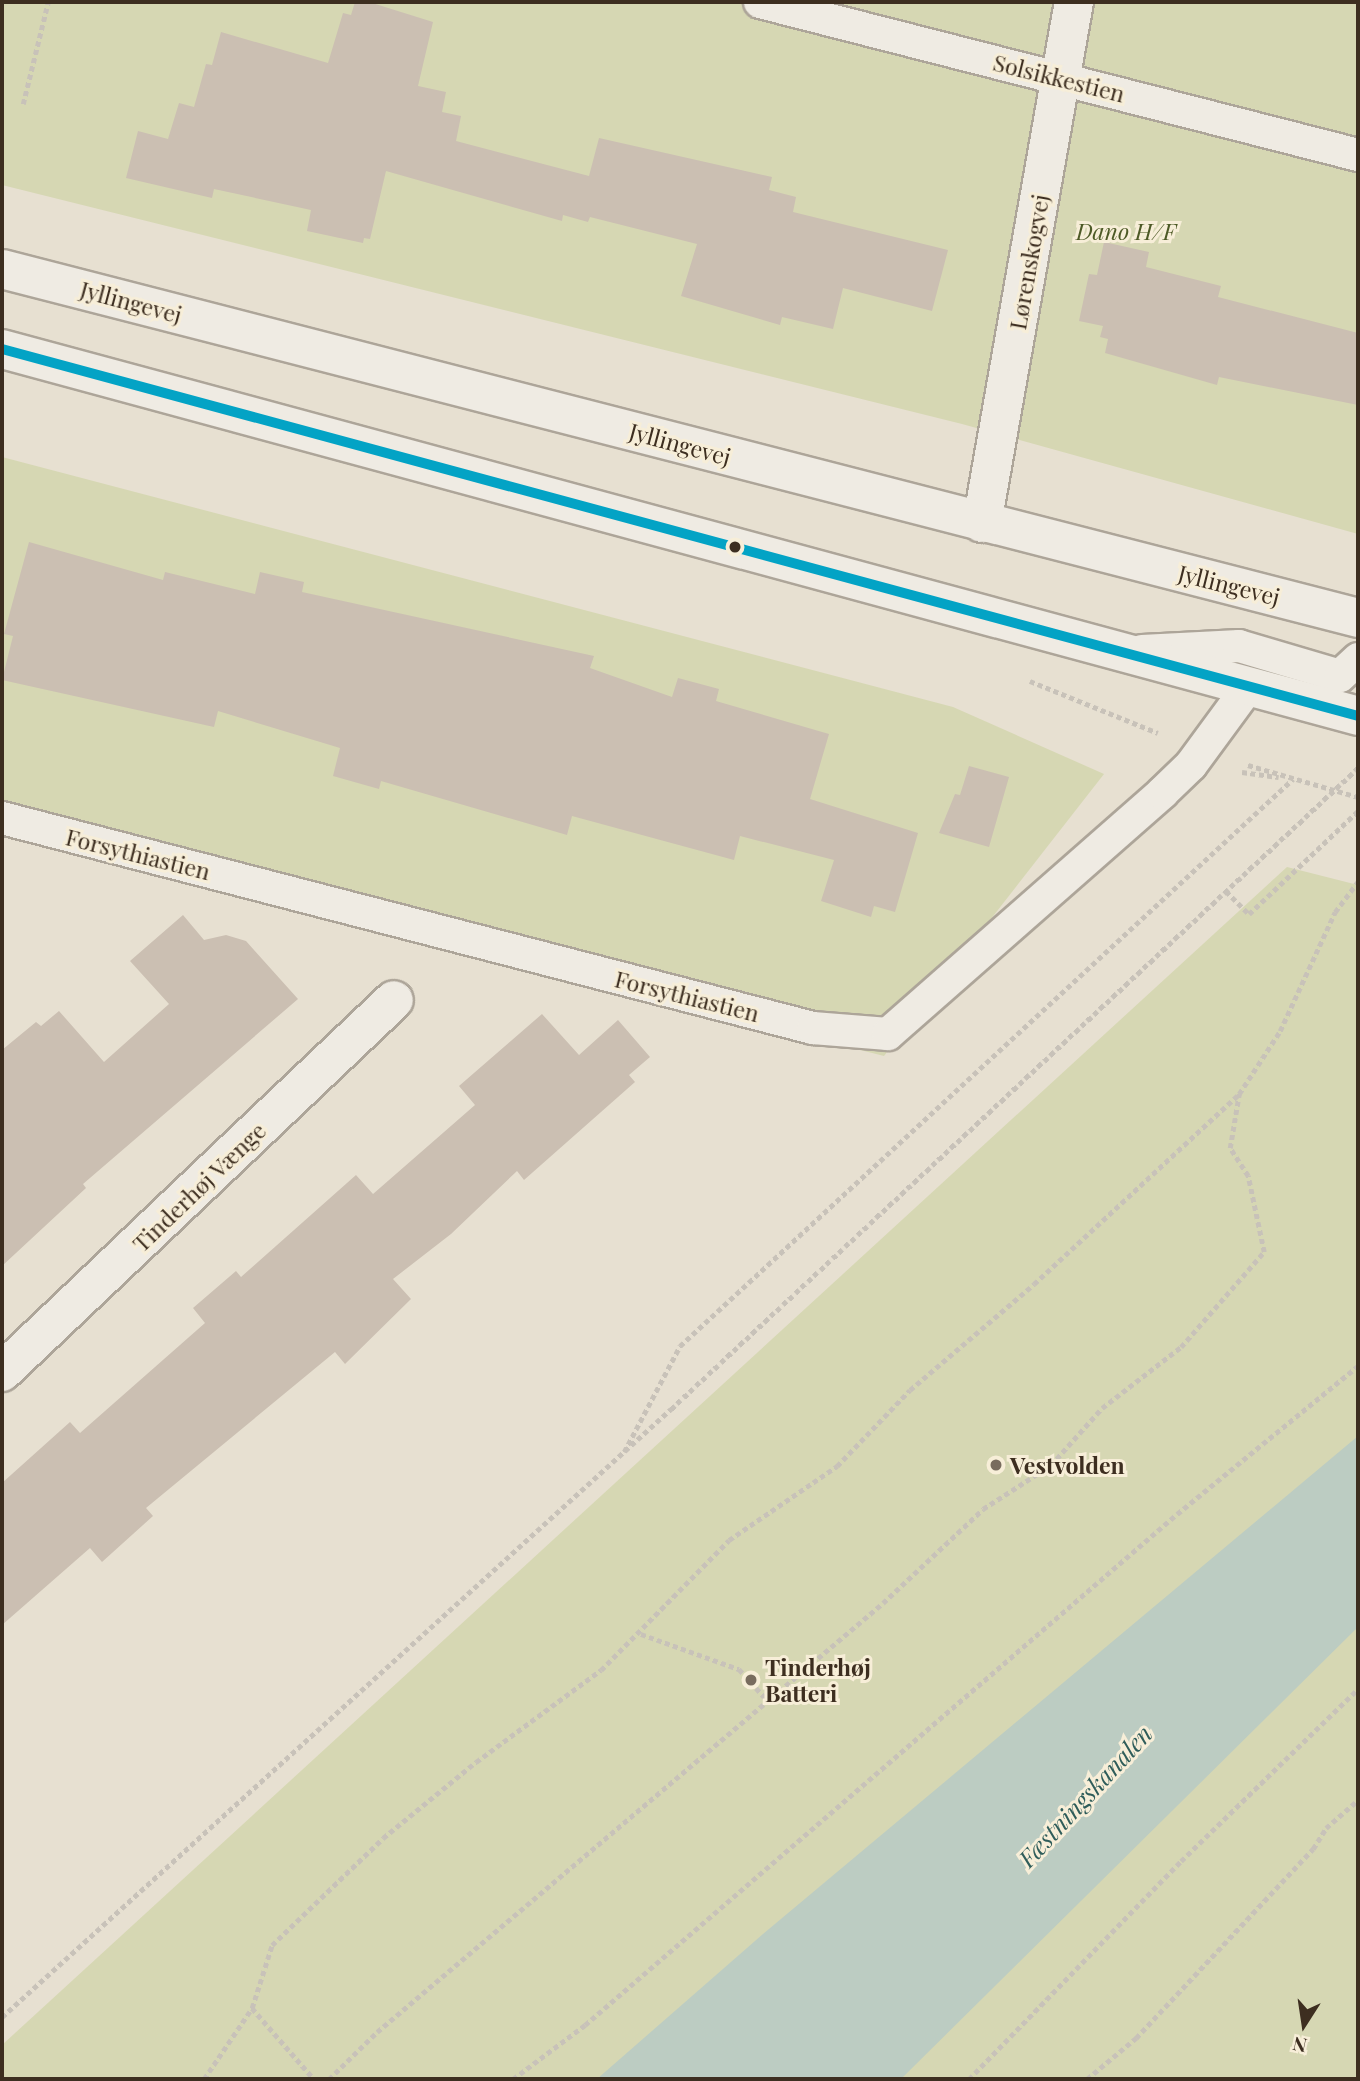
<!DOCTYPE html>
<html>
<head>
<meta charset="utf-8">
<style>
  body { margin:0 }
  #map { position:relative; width:1360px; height:2081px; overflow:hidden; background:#e7e0d1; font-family:"Playfair Display",serif }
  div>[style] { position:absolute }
  .green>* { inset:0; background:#d6d7b3 }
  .water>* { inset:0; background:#bcccc2 }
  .building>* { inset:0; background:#cbbfb2 }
  .path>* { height:4.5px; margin-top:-2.25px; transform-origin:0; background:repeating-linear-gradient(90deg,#c8c2b9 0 5px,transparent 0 8.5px) }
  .roads { filter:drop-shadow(2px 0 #ada599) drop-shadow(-2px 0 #ada599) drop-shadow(0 2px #ada599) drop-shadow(0 -2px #ada599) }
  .service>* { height:32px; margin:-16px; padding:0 16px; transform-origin:16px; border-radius:16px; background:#efebe3 }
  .minor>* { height:38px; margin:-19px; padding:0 19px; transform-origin:19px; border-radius:19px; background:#efebe3 }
  .tertiary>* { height:38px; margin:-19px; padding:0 19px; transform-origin:19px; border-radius:19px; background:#efebe3 }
  .path-bridge>* { height:4.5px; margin-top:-2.25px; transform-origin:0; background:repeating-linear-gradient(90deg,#c8c2b9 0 5px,transparent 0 8.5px) }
  .bus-1>* { height:10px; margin:-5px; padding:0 5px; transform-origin:5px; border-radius:5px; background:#03a3c5 }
  .dots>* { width:19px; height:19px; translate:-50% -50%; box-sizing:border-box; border:4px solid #f7eed8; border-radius:50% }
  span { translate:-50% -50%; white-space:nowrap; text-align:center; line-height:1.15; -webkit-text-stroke:6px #f7eed8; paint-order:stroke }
  .street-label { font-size:23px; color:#3d2e20 }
  .park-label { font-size:23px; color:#4d5a26; font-style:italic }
  .poi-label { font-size:23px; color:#3d2e20; font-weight:700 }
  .left { translate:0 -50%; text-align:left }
  .water-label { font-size:24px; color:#2f5d5a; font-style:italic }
  .frame { position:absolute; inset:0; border:4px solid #3d2e20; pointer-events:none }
  .north { position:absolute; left:1269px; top:1990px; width:70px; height:70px; -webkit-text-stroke:5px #f7eed8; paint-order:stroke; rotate:192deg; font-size:19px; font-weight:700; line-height:28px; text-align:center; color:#3d2e20 }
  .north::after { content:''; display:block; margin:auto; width:24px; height:32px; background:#3d2e20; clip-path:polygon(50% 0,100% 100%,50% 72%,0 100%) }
</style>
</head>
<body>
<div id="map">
  <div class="green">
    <i style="clip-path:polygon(2px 2px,1358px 2px,1358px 534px,962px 424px,2px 185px)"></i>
    <i style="clip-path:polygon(2px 457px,953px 707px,1104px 774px,884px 1056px,2px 832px)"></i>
    <i style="clip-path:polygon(1287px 867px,1358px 885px,1358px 2079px,2px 2079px,2px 2045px)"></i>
  </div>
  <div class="water">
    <i style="clip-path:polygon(1358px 1436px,1358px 1627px,901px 2079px,597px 2079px,763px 1934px)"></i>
  </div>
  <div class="building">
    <i style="clip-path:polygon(355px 2px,369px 2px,433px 22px,418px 86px,446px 92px,442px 112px,461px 116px,456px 141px,589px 176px,599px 138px,772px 177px,769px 190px,796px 197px,793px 212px,948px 250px,932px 311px,843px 288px,833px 329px,782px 317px,780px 325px,681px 296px,697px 244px,590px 217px,588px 222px,563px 215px,562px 221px,386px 171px,370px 239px,364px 238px,363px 243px,307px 231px,311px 210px,214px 189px,212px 198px,126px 178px,138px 131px,168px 139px,179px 103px,194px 107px,206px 64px,212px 65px,221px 32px,328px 63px,343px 13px,351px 15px)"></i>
    <i style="clip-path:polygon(1104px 242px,1149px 252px,1146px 267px,1221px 286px,1218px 297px,1358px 333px,1358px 405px,1219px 377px,1217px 385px,1105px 353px,1108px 339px,1100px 337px,1103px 326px,1079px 321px,1089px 274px,1097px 275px)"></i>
    <i style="clip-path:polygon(29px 542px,163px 580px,165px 572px,255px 594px,260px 572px,304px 582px,302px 592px,594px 656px,590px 668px,672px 697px,678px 678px,719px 689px,716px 701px,829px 734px,810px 799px,918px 833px,895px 912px,874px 906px,871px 917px,821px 901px,834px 860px,740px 836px,734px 860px,572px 816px,567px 835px,381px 781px,379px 789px,333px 776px,340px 748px,218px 711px,214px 727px,2px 680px,13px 636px,4px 634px)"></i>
    <i style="clip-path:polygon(969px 766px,1009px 777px,989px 847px,939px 833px,955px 794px,960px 795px)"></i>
    <i style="clip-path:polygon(183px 915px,204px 940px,226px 935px,246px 941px,298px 999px,83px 1184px,86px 1188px,2px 1266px,2px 1050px,36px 1022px,41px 1026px,59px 1011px,104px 1062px,169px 1004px,130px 961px)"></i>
    <i style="clip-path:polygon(542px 1014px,579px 1055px,618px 1020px,650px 1057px,629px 1075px,635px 1082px,524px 1180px,517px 1171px,451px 1234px,393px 1279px,411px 1299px,345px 1364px,335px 1352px,146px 1508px,153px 1516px,102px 1562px,90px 1548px,2px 1625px,2px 1483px,70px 1422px,80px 1433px,205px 1323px,193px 1308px,236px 1271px,241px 1277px,356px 1175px,373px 1194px,475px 1105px,459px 1086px)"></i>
  </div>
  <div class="path">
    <i style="left:23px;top:104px;width:105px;rotate:-76.2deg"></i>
    <i style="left:1030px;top:681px;width:138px;rotate:22.1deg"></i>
    <i style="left:1248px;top:765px;width:115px;rotate:16.2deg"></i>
    <i style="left:1242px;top:772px;width:37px;rotate:8deg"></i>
    <i style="left:1226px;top:891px;width:33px;rotate:45deg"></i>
    <i style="left:1249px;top:914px;width:150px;rotate:-43.4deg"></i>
    <i style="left:624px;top:1452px;width:120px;rotate:-62.2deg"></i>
    <i style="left:680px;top:1346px;width:835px;rotate:-42.77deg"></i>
    <i style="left:641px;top:1634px;width:104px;rotate:19.7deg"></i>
    <i style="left:739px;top:1669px;width:42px;rotate:47.9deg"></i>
    <i style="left:252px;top:2008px;width:94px;rotate:48.9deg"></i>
    <i style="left:2px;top:2017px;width:904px;rotate:-42.27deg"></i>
    <i style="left:204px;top:2079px;width:86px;rotate:-55.9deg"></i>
    <i style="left:252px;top:2008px;width:66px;rotate:-72.4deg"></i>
    <i style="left:272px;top:1945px;width:154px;rotate:-43.9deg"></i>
    <i style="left:383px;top:1838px;width:120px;rotate:-39.3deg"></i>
    <i style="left:476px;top:1762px;width:155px;rotate:-36.4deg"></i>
    <i style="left:601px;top:1670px;width:182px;rotate:-45.4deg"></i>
    <i style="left:729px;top:1540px;width:131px;rotate:-34.4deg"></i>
    <i style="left:837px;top:1466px;width:105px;rotate:-46.2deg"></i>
    <i style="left:910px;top:1390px;width:163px;rotate:-40.5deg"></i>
    <i style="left:1034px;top:1284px;width:280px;rotate:-42.8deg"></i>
    <i style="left:1239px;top:1094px;width:75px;rotate:-56.9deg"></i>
    <i style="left:1280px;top:1031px;width:131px;rotate:-65.2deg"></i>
    <i style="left:1335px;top:912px;width:39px;rotate:-53deg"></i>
    <i style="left:329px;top:2079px;width:67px;rotate:-44.4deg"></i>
    <i style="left:377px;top:2032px;width:663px;rotate:-40.29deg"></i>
    <i style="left:883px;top:1603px;width:137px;rotate:-43.2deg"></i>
    <i style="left:983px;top:1509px;width:81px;rotate:-32.9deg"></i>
    <i style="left:1051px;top:1465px;width:76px;rotate:-48.2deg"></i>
    <i style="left:1102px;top:1408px;width:100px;rotate:-37.7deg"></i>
    <i style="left:1181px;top:1347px;width:126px;rotate:-48.9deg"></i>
    <i style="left:1264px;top:1252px;width:78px;rotate:-101.9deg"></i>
    <i style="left:1248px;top:1176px;width:33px;rotate:-123deg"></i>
    <i style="left:1230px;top:1148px;width:55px;rotate:-80.5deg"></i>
    <i style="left:513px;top:2079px;width:90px;rotate:-36.9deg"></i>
    <i style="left:585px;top:2025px;width:782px;rotate:-40.8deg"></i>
    <i style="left:1177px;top:1514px;width:234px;rotate:-39.3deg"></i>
    <i style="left:969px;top:2079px;width:304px;rotate:-45.8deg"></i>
    <i style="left:1181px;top:1861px;width:247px;rotate:-44.2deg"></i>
    <i style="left:1087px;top:2079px;width:64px;rotate:-39.9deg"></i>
    <i style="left:1136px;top:2038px;width:259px;rotate:-46.9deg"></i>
    <i style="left:1313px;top:1849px;width:25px;rotate:-58deg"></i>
    <i style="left:1326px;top:1828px;width:43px;rotate:-41.2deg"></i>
  </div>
  <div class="roads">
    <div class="service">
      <i style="left:760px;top:2px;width:617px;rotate:14.35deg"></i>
      <i style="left:1142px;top:651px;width:97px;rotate:-3deg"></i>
      <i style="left:1239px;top:646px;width:105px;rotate:16.5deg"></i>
      <i style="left:1340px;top:676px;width:25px;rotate:-43deg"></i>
      <i style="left:2px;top:818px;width:838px;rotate:14.52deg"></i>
      <i style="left:813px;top:1028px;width:75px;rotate:4.6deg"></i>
      <i style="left:888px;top:1034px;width:365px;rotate:-41.3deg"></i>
      <i style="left:1162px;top:793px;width:40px;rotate:-44deg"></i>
      <i style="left:1191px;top:765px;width:98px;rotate:-53.7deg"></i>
    </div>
    <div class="minor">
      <i style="left:982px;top:523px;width:529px;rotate:-79.99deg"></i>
      <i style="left:2px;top:1372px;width:540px;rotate:-43.5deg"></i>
    </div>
    <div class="tertiary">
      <i style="left:2px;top:269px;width:1400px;rotate:14.43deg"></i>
      <i style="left:2px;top:349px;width:1405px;rotate:15.14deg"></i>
    </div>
  </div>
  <div class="path-bridge">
    <i style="left:671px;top:1409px;width:940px;rotate:-43.02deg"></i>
  </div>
  <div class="bus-1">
    <i style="left:2px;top:349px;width:1405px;rotate:15.14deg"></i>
  </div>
  <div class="dots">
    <i style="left:735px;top:547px;background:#3d2e20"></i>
    <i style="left:996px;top:1465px;background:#786c5e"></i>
    <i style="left:751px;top:1680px;background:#786c5e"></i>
  </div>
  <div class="street-label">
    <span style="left:1059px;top:78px;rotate:14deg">Solsikkestien</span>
    <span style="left:1029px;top:262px;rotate:-80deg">Lørenskogvej</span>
    <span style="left:131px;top:302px;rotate:15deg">Jyllingevej</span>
    <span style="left:680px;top:444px;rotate:15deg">Jyllingevej</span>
    <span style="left:1229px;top:585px;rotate:14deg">Jyllingevej</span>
    <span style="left:138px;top:854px;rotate:14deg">Forsythiastien</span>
    <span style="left:687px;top:996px;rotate:14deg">Forsythiastien</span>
    <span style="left:199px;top:1187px;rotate:-44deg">Tinderhøj Vænge</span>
  </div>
  <div class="park-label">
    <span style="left:1126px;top:231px">Dano H/F</span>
  </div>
  <div class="poi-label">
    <span class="left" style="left:1010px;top:1465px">Vestvolden</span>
    <span class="left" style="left:765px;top:1680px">Tinderhøj<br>Batteri</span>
  </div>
  <div class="water-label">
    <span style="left:1085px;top:1796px;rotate:-47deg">Fæstningskanalen</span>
  </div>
  <div class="frame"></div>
  <div class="north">N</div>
</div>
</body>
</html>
